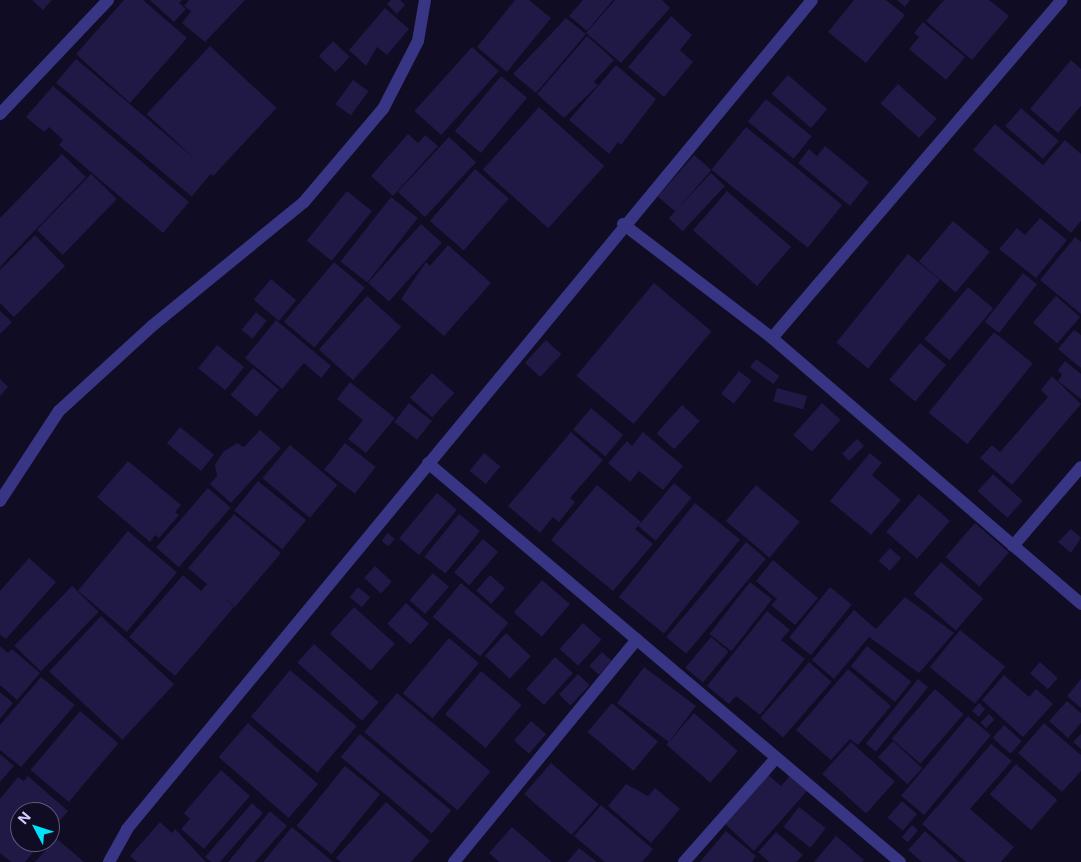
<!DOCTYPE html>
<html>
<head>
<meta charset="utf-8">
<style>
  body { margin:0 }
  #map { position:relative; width:1081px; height:862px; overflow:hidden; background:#100c23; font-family:Inter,sans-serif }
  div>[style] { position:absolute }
  .building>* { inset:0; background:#201845; transform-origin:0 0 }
  .minor>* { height:12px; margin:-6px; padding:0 6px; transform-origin:6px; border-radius:6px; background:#383584 }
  span { translate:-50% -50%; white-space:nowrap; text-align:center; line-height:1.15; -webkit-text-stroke:4px #100c23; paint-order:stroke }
  .north { position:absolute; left:10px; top:802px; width:50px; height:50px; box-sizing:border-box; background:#100c23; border:1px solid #5e5a7b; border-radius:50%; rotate:310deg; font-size:14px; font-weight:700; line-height:20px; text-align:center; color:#d4ceff }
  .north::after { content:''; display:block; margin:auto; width:18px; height:22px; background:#00e2f9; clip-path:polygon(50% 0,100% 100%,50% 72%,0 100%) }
</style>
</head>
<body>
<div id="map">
  <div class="building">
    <i style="clip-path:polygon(32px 0,52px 0,43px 10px)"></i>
    <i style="clip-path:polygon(124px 0,143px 0,187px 38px,130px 103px,76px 54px)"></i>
    <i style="clip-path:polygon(150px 0,182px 0,179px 3px,186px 9px,174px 22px)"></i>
    <i style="clip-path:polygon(189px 0,245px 0,205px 42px,182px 23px,191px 11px,184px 6px)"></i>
    <i style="clip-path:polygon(391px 0,400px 0,405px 5px,397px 14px,387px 4px)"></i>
    <i style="clip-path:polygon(515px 0,529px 0,551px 18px,507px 72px,477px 47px)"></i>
    <i style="clip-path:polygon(583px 0,613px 0,587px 31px,569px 16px)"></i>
    <i style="clip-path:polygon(615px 0,662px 0,670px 8px,621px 63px,586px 33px)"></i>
    <i style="clip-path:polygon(854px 0,886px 0,905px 15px,866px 63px,828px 32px)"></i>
    <i style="clip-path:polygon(897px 0,910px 0,905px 7px)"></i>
    <i style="clip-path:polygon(944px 0,989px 0,1009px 16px,972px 60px,926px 21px)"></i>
    <i style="clip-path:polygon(385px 8px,409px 29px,387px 55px,377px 47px,366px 66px,349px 50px)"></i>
    <i style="clip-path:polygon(671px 16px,692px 35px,680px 50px,693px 62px,664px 97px,628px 67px)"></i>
    <i style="clip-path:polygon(566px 18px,586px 34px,536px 93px,513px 74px)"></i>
    <i style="clip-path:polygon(923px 22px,965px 57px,946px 80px,909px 49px,919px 37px,914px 33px)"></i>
    <i style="clip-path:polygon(587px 36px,614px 60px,594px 82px,598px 85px,564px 118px,537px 94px)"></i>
    <i style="left:333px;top:41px;width:23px;height:21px;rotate:43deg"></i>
    <i style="left:210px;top:46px;width:91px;height:93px;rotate:43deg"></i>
    <i style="left:472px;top:47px;width:36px;height:86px;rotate:42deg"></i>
    <i style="left:76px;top:59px;width:177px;height:31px;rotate:40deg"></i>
    <i style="clip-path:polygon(1071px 60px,1081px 69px,1081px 106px,1058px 133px,1030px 109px)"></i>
    <i style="clip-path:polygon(616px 65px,656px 99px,621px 145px,618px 142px,609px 154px,569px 120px)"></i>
    <i style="left:788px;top:75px;width:52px;height:25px;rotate:41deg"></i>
    <i style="left:501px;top:76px;width:34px;height:72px;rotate:40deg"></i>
    <i style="left:353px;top:80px;width:19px;height:30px;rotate:36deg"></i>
    <i style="left:898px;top:84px;width:52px;height:26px;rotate:42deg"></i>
    <i style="clip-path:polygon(53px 86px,189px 202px,163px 233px,59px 145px,63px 140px,49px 127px,44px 132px,26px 117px)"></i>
    <i style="left:766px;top:99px;width:59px;height:29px;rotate:39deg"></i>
    <i style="left:539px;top:107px;width:88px;height:84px;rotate:42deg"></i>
    <i style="left:1021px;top:108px;width:50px;height:24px;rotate:41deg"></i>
    <i style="clip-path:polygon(995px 124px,1043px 165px,1065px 140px,1081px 154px,1081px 221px,1071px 233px,973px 150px)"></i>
    <i style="left:746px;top:127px;width:124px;height:55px;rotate:39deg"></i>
    <i style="clip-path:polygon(408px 134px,418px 143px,425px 135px,438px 146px,393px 196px,371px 176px)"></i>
    <i style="left:449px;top:137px;width:37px;height:75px;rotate:43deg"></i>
    <i style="clip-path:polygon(825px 146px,869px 182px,850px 206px,798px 163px,809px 149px,817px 156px)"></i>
    <i style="clip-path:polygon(62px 154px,86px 177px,0 267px,0 218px)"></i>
    <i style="left:694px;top:155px;width:23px;height:55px;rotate:41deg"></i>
    <i style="left:475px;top:169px;width:45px;height:69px;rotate:41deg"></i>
    <i style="left:711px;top:173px;width:19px;height:62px;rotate:43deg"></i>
    <i style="left:91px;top:174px;width:36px;height:78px;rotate:44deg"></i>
    <i style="left:347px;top:191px;width:32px;height:64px;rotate:39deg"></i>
    <i style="left:727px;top:191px;width:85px;height:52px;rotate:41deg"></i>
    <i style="left:391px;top:197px;width:34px;height:82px;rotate:38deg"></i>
    <i style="clip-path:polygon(1040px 218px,1067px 240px,1036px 278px,999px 249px,1017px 228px,1025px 235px)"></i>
    <i style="left:953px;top:221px;width:48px;height:53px;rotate:40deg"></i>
    <i style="left:421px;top:224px;width:28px;height:79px;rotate:42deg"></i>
    <i style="clip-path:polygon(35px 235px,65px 266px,14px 317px,0 303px,0 270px)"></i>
    <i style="clip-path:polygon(1075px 237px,1081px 242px,1081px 314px,1040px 280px)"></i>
    <i style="clip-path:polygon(448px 245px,491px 283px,444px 336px,401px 299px,426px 262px,430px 266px)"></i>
    <i style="left:908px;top:254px;width:41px;height:114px;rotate:39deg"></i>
    <i style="left:334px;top:262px;width:40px;height:78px;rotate:40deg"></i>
    <i style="left:1023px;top:273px;width:18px;height:62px;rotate:38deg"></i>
    <i style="left:271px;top:279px;width:33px;height:27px;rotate:40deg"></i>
    <i style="left:654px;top:283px;width:75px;height:121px;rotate:40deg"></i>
    <i style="left:968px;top:287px;width:33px;height:68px;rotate:40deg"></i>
    <i style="left:367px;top:296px;width:46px;height:72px;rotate:42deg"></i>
    <i style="left:1056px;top:296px;width:32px;height:35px;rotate:41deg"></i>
    <i style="clip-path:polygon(0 311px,12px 322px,0 334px)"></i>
    <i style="left:256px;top:312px;width:14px;height:23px;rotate:39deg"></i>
    <i style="clip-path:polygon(276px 320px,331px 366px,321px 378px,304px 363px,282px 389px,245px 358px)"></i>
    <i style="clip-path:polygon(1074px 330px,1081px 335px,1081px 368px,1058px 349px)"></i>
    <i style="left:994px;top:332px;width:50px;height:104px;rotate:39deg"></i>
    <i style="left:546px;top:340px;width:21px;height:31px;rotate:43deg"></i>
    <i style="left:920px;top:343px;width:34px;height:48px;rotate:40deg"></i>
    <i style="left:217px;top:345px;width:35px;height:30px;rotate:39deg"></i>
    <i style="left:756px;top:359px;width:29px;height:10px;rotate:36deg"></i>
    <i style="clip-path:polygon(1065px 361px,1081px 374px,1081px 399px,1058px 381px,1062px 375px,1058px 370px)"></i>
    <i style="left:253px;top:368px;width:34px;height:35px;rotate:40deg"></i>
    <i style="left:739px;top:371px;width:16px;height:29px;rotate:38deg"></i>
    <i style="left:432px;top:373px;width:30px;height:33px;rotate:42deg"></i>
    <i style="clip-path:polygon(1052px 376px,1081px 404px,1012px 485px,980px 458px,992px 445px,1000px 452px,1048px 397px,1041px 390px)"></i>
    <i style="clip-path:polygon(0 379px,8px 387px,0 396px)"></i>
    <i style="clip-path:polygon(350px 382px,395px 418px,366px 453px,348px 439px,363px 420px,337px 399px)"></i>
    <i style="left:777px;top:388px;width:31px;height:14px;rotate:15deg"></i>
    <i style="left:409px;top:403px;width:29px;height:24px;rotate:38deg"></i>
    <i style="left:822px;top:403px;width:25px;height:43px;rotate:42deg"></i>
    <i style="left:682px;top:405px;width:24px;height:38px;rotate:42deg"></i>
    <i style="left:591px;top:408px;width:42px;height:28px;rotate:40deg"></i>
    <i style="left:180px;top:427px;width:44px;height:21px;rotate:39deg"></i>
    <i style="clip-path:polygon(260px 430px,281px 448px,231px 503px,210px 484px,217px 476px,215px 465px,223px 452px,237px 443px,244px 447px)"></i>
    <i style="clip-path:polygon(571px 432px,603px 460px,570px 498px,575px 502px,559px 522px,553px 517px,540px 533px,508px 506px)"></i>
    <i style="clip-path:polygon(643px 432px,683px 466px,663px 490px,639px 471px,630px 482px,608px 463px,627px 441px,632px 446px)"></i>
    <i style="left:857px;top:439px;width:10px;height:21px;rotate:45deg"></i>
    <i style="left:345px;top:443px;width:39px;height:34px;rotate:38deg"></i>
    <i style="left:290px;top:445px;width:62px;height:43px;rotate:40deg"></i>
    <i style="left:484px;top:453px;width:21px;height:23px;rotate:39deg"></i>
    <i style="clip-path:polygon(870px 453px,882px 463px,872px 475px,901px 500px,871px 535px,830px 501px)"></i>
    <i style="clip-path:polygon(128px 461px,181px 505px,175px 512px,179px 515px,159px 538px,155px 535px,150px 542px,97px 497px)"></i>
    <i style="left:993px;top:474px;width:40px;height:23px;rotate:42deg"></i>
    <i style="left:258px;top:481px;width:62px;height:38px;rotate:39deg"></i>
    <i style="left:674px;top:483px;width:23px;height:56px;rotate:40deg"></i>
    <i style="clip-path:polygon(597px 485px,641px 522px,635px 529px,653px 544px,613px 591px,551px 540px)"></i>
    <i style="left:756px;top:485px;width:57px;height:47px;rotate:40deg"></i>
    <i style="left:208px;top:488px;width:30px;height:79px;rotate:41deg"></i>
    <i style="left:437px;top:493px;width:26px;height:59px;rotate:40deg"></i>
    <i style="left:919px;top:494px;width:41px;height:50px;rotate:41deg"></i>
    <i style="left:695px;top:503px;width:58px;height:121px;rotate:39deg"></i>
    <i style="clip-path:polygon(234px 514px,281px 553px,235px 607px,224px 598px,234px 607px,175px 676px,129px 637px,183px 575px,201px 591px,207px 584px,188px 568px)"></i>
    <i style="left:459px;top:514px;width:27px;height:55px;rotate:39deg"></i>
    <i style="left:975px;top:523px;width:45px;height:45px;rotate:41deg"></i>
    <i style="clip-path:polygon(1071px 529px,1081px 538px,1071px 553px,1058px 542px)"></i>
    <i style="left:128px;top:531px;width:64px;height:78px;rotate:40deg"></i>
    <i style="left:388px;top:533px;width:9px;height:10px;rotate:41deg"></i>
    <i style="left:483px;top:539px;width:20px;height:44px;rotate:41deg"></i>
    <i style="left:746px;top:542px;width:26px;height:124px;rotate:40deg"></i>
    <i style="left:890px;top:548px;width:15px;height:17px;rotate:42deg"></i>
    <i style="clip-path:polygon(29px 558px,56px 582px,6px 639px,0 635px,0 591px)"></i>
    <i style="clip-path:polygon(773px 560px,818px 598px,795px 625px,771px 605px,777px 599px,756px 581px)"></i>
    <i style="left:941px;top:562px;width:56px;height:42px;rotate:41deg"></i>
    <i style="left:375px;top:566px;width:23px;height:16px;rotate:43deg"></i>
    <i style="left:433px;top:573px;width:21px;height:36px;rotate:41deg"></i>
    <i style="left:490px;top:575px;width:20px;height:21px;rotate:41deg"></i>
    <i style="left:542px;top:580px;width:37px;height:43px;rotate:41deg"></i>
    <i style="left:750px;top:582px;width:28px;height:66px;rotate:38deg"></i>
    <i style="left:461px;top:583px;width:62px;height:44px;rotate:40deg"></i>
    <i style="left:72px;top:586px;width:37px;height:83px;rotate:44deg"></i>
    <i style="left:358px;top:587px;width:16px;height:13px;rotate:40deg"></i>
    <i style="left:830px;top:587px;width:28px;height:65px;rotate:39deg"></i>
    <i style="clip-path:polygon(905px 597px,954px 633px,919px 673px,869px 637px,834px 679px,812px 660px,854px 610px,876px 629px)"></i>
    <i style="left:406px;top:603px;width:31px;height:28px;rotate:42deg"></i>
    <i style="left:354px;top:607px;width:55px;height:36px;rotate:42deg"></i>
    <i style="clip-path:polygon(767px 611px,790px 630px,781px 640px,805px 659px,760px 715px,736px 696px,729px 704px,707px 686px)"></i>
    <i style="left:101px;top:616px;width:100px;height:76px;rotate:43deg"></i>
    <i style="left:583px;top:623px;width:25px;height:35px;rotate:42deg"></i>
    <i style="left:960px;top:630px;width:58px;height:48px;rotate:39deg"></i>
    <i style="left:506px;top:633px;width:34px;height:31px;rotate:43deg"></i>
    <i style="left:711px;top:637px;width:23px;height:40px;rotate:40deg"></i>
    <i style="left:449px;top:638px;width:39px;height:72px;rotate:40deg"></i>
    <i style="left:314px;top:644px;width:87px;height:25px;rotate:42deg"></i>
    <i style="clip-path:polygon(0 646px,8px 653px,12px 649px,40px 673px,17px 700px,0 685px)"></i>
    <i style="left:867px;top:646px;width:57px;height:26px;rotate:39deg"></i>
    <i style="left:602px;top:652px;width:13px;height:19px;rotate:42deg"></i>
    <i style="left:555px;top:657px;width:24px;height:43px;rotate:42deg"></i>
    <i style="left:809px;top:662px;width:30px;height:74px;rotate:41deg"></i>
    <i style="left:1040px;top:662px;width:24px;height:15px;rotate:42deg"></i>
    <i style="left:644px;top:667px;width:65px;height:45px;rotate:37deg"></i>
    <i style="clip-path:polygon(848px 669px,891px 706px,858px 745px,850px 739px,831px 760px,796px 730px)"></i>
    <i style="left:290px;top:670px;width:87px;height:61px;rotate:40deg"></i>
    <i style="left:481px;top:671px;width:53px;height:56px;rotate:40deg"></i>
    <i style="left:578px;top:674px;width:16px;height:28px;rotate:43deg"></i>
    <i style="clip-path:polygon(1004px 675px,1029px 697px,1036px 689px,1053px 704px,1023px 737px,982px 700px)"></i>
    <i style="clip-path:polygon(41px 677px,75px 705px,21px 767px,0 750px,0 725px)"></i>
    <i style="left:918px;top:679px;width:13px;height:83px;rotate:39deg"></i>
    <i style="clip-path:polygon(1081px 679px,1081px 708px,1067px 696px)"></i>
    <i style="left:935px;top:689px;width:38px;height:66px;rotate:41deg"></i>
    <i style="clip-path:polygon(0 692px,13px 703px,0 719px)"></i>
    <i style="left:397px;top:693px;width:122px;height:51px;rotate:40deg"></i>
    <i style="clip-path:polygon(1067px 701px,1081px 713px,1081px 723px,1068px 738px,1049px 721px)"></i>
    <i style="left:612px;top:703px;width:60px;height:38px;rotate:40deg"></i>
    <i style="clip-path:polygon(979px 703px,985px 709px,979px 717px,972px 711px)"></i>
    <i style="left:80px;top:711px;width:50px;height:77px;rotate:40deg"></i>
    <i style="left:694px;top:713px;width:58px;height:42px;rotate:41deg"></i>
    <i style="left:989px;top:714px;width:8px;height:12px;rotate:45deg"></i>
    <i style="left:968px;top:716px;width:30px;height:104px;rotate:40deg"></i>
    <i style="left:531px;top:721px;width:20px;height:26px;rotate:41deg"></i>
    <i style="left:248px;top:723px;width:93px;height:45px;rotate:41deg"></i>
    <i style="clip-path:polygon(1044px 723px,1081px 755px,1081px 771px,1062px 792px,1018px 753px)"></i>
    <i style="left:1004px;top:725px;width:24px;height:17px;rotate:42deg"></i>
    <i style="left:360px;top:734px;width:119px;height:30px;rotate:40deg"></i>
    <i style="clip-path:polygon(1081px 734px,1081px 749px,1073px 742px)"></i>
    <i style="left:893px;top:741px;width:40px;height:22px;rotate:43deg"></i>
    <i style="left:851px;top:742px;width:59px;height:43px;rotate:42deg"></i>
    <i style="clip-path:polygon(991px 744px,1012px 761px,970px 809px,1014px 847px,1001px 862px,966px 862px,922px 824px)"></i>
    <i style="clip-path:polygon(0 754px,14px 766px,0 782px)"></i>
    <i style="left:551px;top:763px;width:63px;height:41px;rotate:41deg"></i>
    <i style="left:1016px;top:764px;width:55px;height:40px;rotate:41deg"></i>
    <i style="left:345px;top:766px;width:45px;height:77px;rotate:39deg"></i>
    <i style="clip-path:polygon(221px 770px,250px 796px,204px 849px,181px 829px,190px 819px,184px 813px)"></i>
    <i style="clip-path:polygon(765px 772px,781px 786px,790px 776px,807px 791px,754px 851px,722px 821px)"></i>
    <i style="clip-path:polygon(28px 776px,68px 811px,50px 832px,50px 812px,20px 812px,20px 842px,42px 842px,25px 862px,11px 862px,0 853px,0 799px,18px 777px,24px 781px)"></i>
    <i style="clip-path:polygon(626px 784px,648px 796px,655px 788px,680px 809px,651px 843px,608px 806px)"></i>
    <i style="left:902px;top:801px;width:20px;height:22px;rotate:41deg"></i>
    <i style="clip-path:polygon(386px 802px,430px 841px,411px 862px,341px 862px,336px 858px)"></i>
    <i style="clip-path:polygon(252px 803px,263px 813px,220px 862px,211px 862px,205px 857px)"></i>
    <i style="clip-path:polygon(601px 805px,653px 849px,642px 862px,605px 862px,574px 836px)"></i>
    <i style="left:799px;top:807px;width:34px;height:25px;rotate:38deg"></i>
    <i style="clip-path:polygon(270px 811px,287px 826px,255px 862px,228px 862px)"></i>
    <i style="clip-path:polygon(160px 822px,172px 833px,175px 829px,206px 862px,137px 862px,130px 856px)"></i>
    <i style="left:912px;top:825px;width:8px;height:16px;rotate:40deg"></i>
    <i style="clip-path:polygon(292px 827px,333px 862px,263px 862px)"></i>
    <i style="clip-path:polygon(512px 827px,552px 862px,499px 862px,489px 853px)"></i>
    <i style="clip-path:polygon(726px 831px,756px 856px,752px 862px,700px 862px)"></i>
    <i style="clip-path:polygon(925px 831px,959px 862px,922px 862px,908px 850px)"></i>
    <i style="clip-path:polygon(776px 832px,803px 855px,796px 862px,769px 862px,758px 852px)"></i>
    <i style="clip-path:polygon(836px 836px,864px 860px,862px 862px,814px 862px)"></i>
    <i style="clip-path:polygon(56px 838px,84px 862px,35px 862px)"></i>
    <i style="clip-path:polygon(579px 848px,597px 862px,567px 862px)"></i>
  </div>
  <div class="minor">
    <i style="left:0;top:114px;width:157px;rotate:-46.5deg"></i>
    <i style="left:623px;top:224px;width:188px;rotate:37.4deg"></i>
    <i style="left:772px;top:338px;width:408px;rotate:40.7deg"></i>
    <i style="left:772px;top:338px;width:445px;rotate:-49.4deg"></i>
    <i style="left:428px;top:463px;width:618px;rotate:40.21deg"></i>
    <i style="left:0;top:501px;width:108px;rotate:-56.8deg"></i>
    <i style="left:59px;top:411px;width:126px;rotate:-42.4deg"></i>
    <i style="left:152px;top:326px;width:196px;rotate:-39.2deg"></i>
    <i style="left:304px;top:202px;width:122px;rotate:-49.7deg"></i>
    <i style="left:383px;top:109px;width:76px;rotate:-62.8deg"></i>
    <i style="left:418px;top:41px;width:42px;rotate:-80.3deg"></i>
    <i style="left:1013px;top:546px;width:104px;rotate:-49.3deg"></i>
    <i style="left:109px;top:862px;width:38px;rotate:-61deg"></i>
    <i style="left:127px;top:829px;width:1075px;rotate:-50.43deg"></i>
    <i style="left:454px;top:862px;width:288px;rotate:-50.6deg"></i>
    <i style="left:684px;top:862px;width:139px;rotate:-48.5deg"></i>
  </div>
  <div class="north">N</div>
</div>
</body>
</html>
